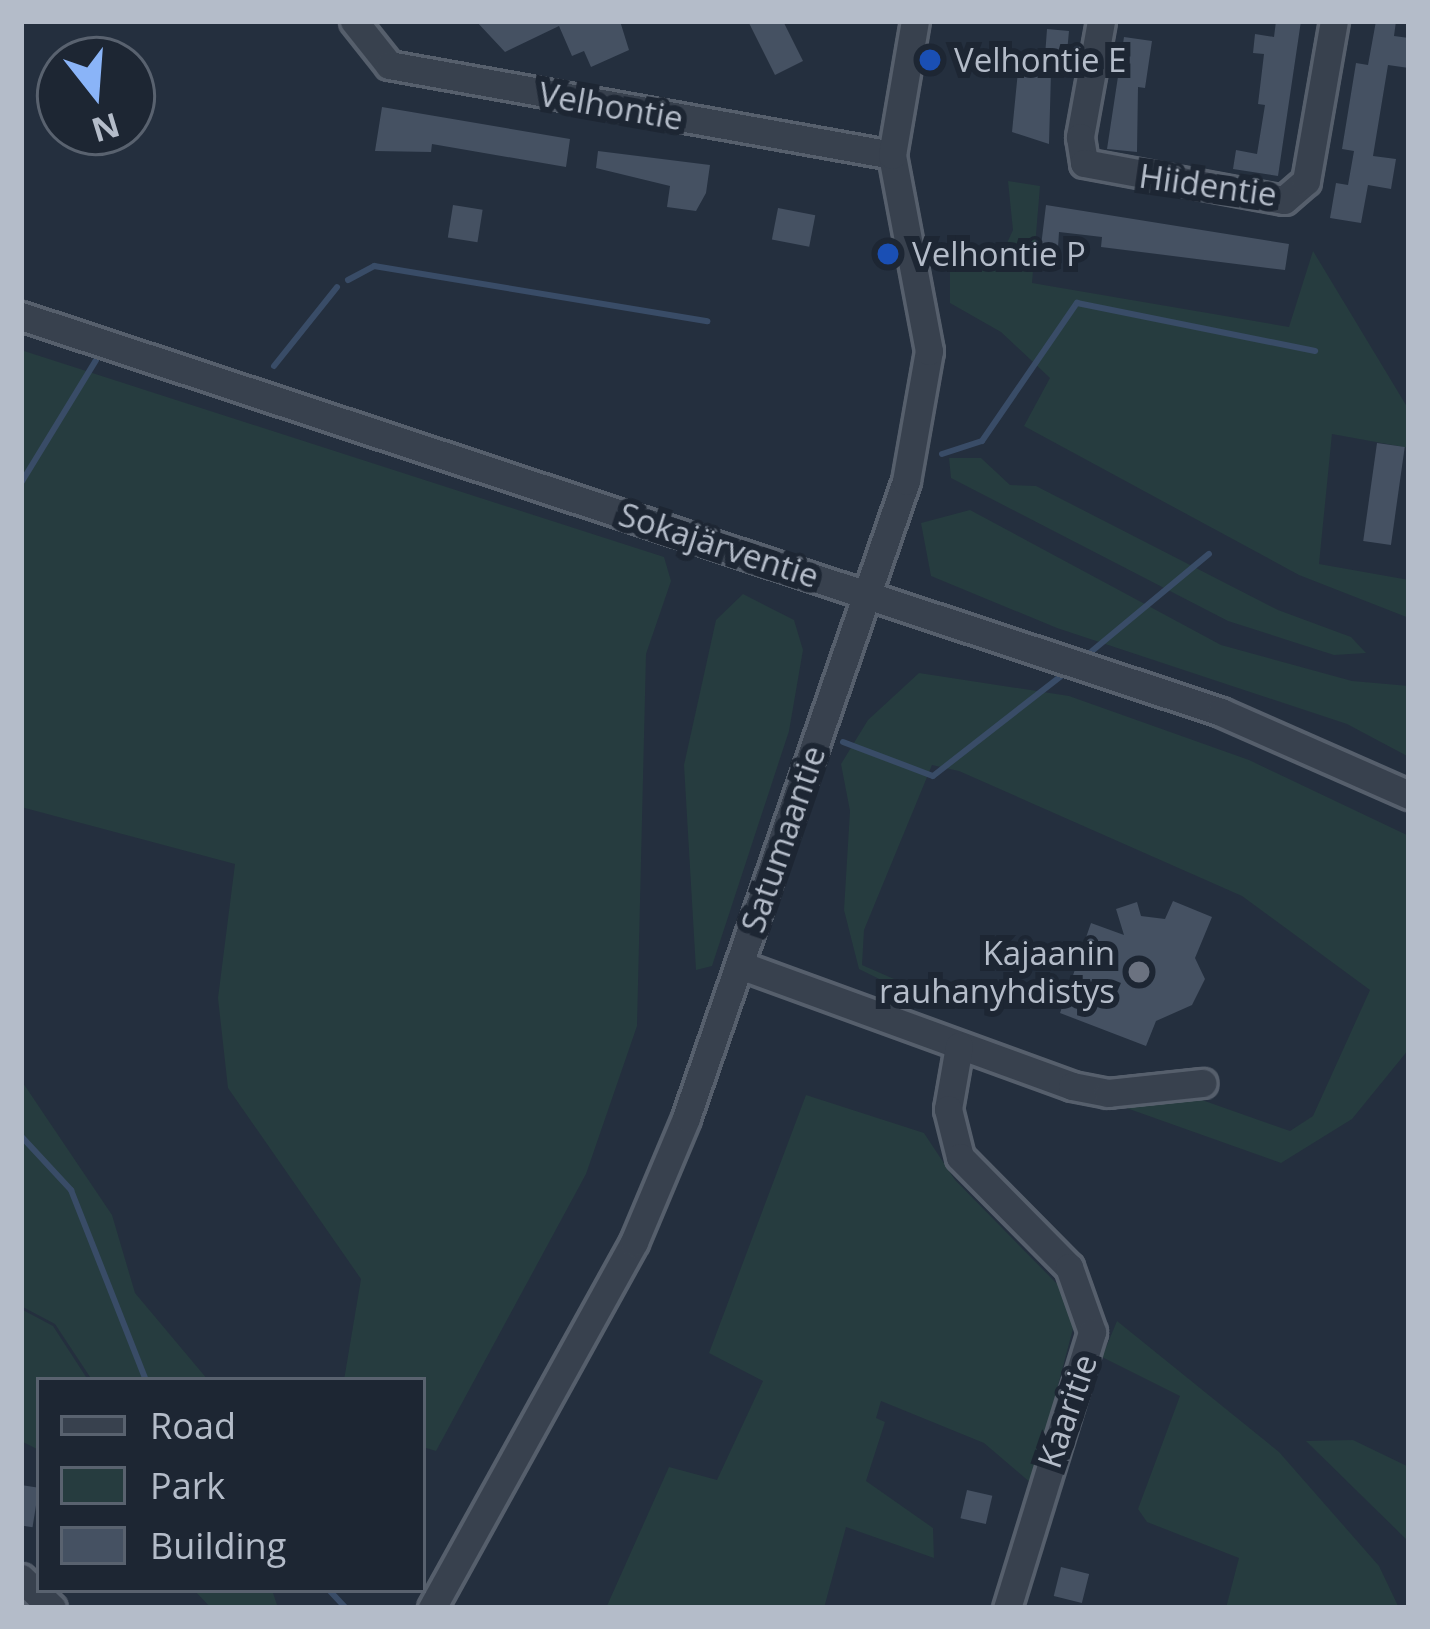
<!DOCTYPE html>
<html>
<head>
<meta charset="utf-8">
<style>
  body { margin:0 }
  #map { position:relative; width:1430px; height:1629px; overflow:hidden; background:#242f3e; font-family:"Open Sans",sans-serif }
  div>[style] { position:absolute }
  .green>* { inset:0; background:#263c3f }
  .stream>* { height:6px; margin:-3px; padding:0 3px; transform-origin:3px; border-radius:3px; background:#394c67 }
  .building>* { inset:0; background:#455162; transform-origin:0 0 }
  .roads { filter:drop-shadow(3px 0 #565f6c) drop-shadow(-3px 0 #565f6c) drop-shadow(0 3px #565f6c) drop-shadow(0 -3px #565f6c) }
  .minor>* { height:27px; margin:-13.5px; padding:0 13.5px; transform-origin:13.5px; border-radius:13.5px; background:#38414e }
  .dots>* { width:33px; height:33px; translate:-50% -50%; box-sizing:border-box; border:6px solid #1d2633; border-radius:50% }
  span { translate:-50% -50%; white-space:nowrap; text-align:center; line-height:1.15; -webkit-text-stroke:12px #1d2633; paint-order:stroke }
  .poi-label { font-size:33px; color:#b4bcc9 }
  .left { translate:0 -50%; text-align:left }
  .right { translate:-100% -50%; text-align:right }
  .street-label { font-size:33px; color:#b4bcc9 }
  .frame { position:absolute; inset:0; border:24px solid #b4bcc9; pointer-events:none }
  .legend { position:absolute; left:36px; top:1377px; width:390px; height:216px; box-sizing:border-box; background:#1d2633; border:3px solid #59626f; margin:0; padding:15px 21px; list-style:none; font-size:36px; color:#b4bcc9 }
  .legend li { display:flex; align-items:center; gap:24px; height:60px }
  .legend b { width:60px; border:3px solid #59626f }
  .north { position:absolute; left:36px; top:36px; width:120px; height:120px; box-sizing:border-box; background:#1d2633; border:3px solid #59626f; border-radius:50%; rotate:163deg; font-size:33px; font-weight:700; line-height:48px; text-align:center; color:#b4bcc9 }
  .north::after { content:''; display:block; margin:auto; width:42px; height:54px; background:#8ab4f8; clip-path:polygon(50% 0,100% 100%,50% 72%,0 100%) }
</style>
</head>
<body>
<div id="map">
  <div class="green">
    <i style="clip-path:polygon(1008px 181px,1040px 186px,1032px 283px,1289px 327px,1313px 251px,1409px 410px,1409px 448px,1332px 434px,1319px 564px,1409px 580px,1409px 618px,1299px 575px,1024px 426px,1050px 378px,1001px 332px,950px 303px,950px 258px,996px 267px,1013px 230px)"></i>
    <i style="clip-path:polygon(21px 350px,664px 557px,671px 581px,646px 654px,637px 1026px,586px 1174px,436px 1451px,423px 1447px,423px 1380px,344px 1380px,361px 1279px,228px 1088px,218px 998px,235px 864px,21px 807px)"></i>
    <i style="clip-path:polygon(949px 458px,981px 458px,1010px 485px,1036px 486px,1278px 610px,1351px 637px,1366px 653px,1334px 655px,1228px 621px,951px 478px)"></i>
    <i style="clip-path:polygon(970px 510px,1221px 645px,1352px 681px,1409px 686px,1409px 757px,1347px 724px,1057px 628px,931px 576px,921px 523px)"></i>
    <i style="clip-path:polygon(743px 594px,794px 620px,803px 650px,789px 731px,712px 966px,696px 970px,684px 765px,716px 620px)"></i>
    <i style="clip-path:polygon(919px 673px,1069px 696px,1249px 760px,1409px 836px,1409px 1049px,1352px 1119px,1281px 1163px,1118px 1105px,1202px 1100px,1290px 1131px,1313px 1116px,1370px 990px,1242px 896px,959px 771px,932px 765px,864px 930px,862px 965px,933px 996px,930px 1004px,859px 969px,844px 910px,850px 811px,841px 764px,868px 720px)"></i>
    <i style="clip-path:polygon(21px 1080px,112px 1215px,135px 1293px,208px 1380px,92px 1380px,55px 1324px,21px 1306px)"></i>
    <i style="clip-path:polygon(806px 1095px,924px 1133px,955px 1180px,1060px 1287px,1075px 1321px,1032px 1484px,984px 1443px,881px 1401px,876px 1418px,885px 1422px,866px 1481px,933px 1528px,934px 1558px,846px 1527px,824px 1608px,606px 1608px,669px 1467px,717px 1480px,763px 1381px,709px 1353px)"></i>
    <i style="clip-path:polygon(21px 1309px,53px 1326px,88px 1380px,39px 1380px,39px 1450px,21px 1441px)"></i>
    <i style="clip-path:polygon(1117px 1321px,1279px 1452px,1379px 1566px,1399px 1608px,1226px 1608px,1239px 1558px,1147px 1522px,1138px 1509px,1180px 1396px,1102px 1357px)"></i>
    <i style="clip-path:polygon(1353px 1440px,1409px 1467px,1409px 1542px,1306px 1441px)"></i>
    <i style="clip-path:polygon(194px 1590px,272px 1590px,278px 1608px,211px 1608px)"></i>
  </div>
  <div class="stream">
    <i style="left:348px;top:280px;width:30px;rotate:-28deg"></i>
    <i style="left:374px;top:266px;width:338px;rotate:9.4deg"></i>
    <i style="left:274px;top:366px;width:101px;rotate:-51.4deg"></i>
    <i style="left:942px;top:454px;width:42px;rotate:-18deg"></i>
    <i style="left:982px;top:441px;width:168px;rotate:-55.5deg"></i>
    <i style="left:1077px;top:303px;width:243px;rotate:11.4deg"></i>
    <i style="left:21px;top:483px;width:144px;rotate:-58.6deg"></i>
    <i style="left:1092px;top:651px;width:152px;rotate:-39.7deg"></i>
    <i style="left:843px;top:742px;width:96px;rotate:20.7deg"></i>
    <i style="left:933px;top:776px;width:162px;rotate:-38deg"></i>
    <i style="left:21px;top:1136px;width:74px;rotate:47.2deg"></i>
    <i style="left:71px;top:1190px;width:204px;rotate:68.5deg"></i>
    <i style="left:329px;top:1590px;width:25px;rotate:47deg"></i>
  </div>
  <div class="building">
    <i style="clip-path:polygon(476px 21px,620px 21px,629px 50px,591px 67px,584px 51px,572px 56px,559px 26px,505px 52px)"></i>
    <i style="clip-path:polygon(748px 21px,783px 21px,803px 61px,775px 75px)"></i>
    <i style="clip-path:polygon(1276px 21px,1301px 21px,1278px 176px,1233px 169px,1236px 150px,1257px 154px,1265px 105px,1258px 104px,1264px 54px,1253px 53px,1255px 34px,1274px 37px)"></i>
    <i style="clip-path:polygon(1376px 21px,1396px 21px,1394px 36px,1409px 38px,1409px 68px,1388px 65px,1373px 156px,1396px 159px,1391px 189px,1368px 185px,1361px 223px,1330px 218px,1336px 183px,1348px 185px,1354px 151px,1342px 149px,1356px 63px,1368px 65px)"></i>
    <i style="clip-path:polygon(1047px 29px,1069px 31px,1065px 74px,1051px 73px,1049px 144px,1012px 132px,1018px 71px,1032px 73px,1033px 55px,1045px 56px)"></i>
    <i style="clip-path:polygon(1124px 37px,1152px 41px,1145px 88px,1138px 87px,1137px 152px,1107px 149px)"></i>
    <i style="clip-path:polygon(382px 107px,570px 139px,566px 167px,432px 144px,431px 152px,375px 151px)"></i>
    <i style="clip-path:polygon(598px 151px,710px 165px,706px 193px,696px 211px,667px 207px,670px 186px,596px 168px)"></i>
    <i style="left:453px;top:205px;width:30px;height:33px;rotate:9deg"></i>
    <i style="clip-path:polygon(1046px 205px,1289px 244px,1285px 270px,1101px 247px,1102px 237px,1059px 232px,1058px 248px,1041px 246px)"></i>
    <i style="left:778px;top:208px;width:38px;height:32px;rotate:11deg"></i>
    <i style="left:1377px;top:443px;width:28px;height:99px;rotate:8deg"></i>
    <i style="clip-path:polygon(1173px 901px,1212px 917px,1195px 958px,1205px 979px,1192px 1005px,1156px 1021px,1146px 1046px,1060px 1013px,1091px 923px,1124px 935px,1116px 909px,1137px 902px,1141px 916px,1165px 919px)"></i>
    <i style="left:21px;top:1485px;width:18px;height:40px;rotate:9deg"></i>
    <i style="left:967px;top:1490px;width:26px;height:29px;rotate:13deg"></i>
    <i style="left:1061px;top:1567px;width:29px;height:30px;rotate:14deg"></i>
  </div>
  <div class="roads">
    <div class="minor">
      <i style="left:354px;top:21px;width:56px;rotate:51.5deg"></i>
      <i style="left:389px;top:65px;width:511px;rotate:10.14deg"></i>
      <i style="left:1101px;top:21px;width:118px;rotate:100.3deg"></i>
      <i style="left:1080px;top:137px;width:26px;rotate:81deg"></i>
      <i style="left:1084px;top:163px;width:203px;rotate:10.5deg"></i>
      <i style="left:1284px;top:200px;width:29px;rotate:-41deg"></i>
      <i style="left:1306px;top:181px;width:162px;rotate:-80.1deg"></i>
      <i style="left:21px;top:316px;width:1264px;rotate:18.26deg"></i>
      <i style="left:1221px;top:712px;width:206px;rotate:23.8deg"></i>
      <i style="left:740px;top:965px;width:353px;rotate:20deg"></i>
      <i style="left:1072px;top:1086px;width:37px;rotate:11deg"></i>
      <i style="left:1108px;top:1093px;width:95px;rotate:-6.1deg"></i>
      <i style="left:959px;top:1046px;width:64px;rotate:99.9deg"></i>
      <i style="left:948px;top:1109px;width:49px;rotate:76deg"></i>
      <i style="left:960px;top:1157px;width:155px;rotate:45.3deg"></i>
      <i style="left:1069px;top:1267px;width:69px;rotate:70.5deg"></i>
      <i style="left:1092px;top:1332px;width:289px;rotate:107.1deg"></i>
      <i style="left:21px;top:1578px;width:43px;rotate:44.1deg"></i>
      <i style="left:432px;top:1608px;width:418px;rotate:-61.1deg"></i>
      <i style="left:634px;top:1242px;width:134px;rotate:-67.2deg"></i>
      <i style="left:686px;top:1118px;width:674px;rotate:-70.95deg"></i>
      <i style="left:906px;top:481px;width:132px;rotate:-80deg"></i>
      <i style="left:929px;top:351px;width:199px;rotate:-100.7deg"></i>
      <i style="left:892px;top:155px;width:136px;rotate:-80.3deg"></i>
    </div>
  </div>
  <div class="dots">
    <i style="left:930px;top:60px;background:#1a4fb4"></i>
    <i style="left:888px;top:254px;background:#1a4fb4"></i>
    <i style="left:1139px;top:972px;background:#6b7280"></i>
  </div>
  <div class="poi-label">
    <span class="left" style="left:954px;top:60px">Velhontie E</span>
    <span class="left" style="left:912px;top:254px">Velhontie P</span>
    <span class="right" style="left:1115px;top:972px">Kajaanin<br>rauhanyhdistys</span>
  </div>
  <div class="street-label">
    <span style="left:611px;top:106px;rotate:10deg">Velhontie</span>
    <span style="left:1208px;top:185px;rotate:8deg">Hiidentie</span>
    <span style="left:719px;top:545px;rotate:18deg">Sokajärventie</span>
    <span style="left:783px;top:839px;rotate:-71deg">Satumaantie</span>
    <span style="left:1067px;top:1411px;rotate:-71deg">Kaaritie</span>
  </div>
  <div class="frame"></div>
  <ul class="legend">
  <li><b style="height:15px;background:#38414e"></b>Road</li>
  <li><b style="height:33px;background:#263c3f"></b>Park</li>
  <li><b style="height:33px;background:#455162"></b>Building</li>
  </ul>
  <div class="north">N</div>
</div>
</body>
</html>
